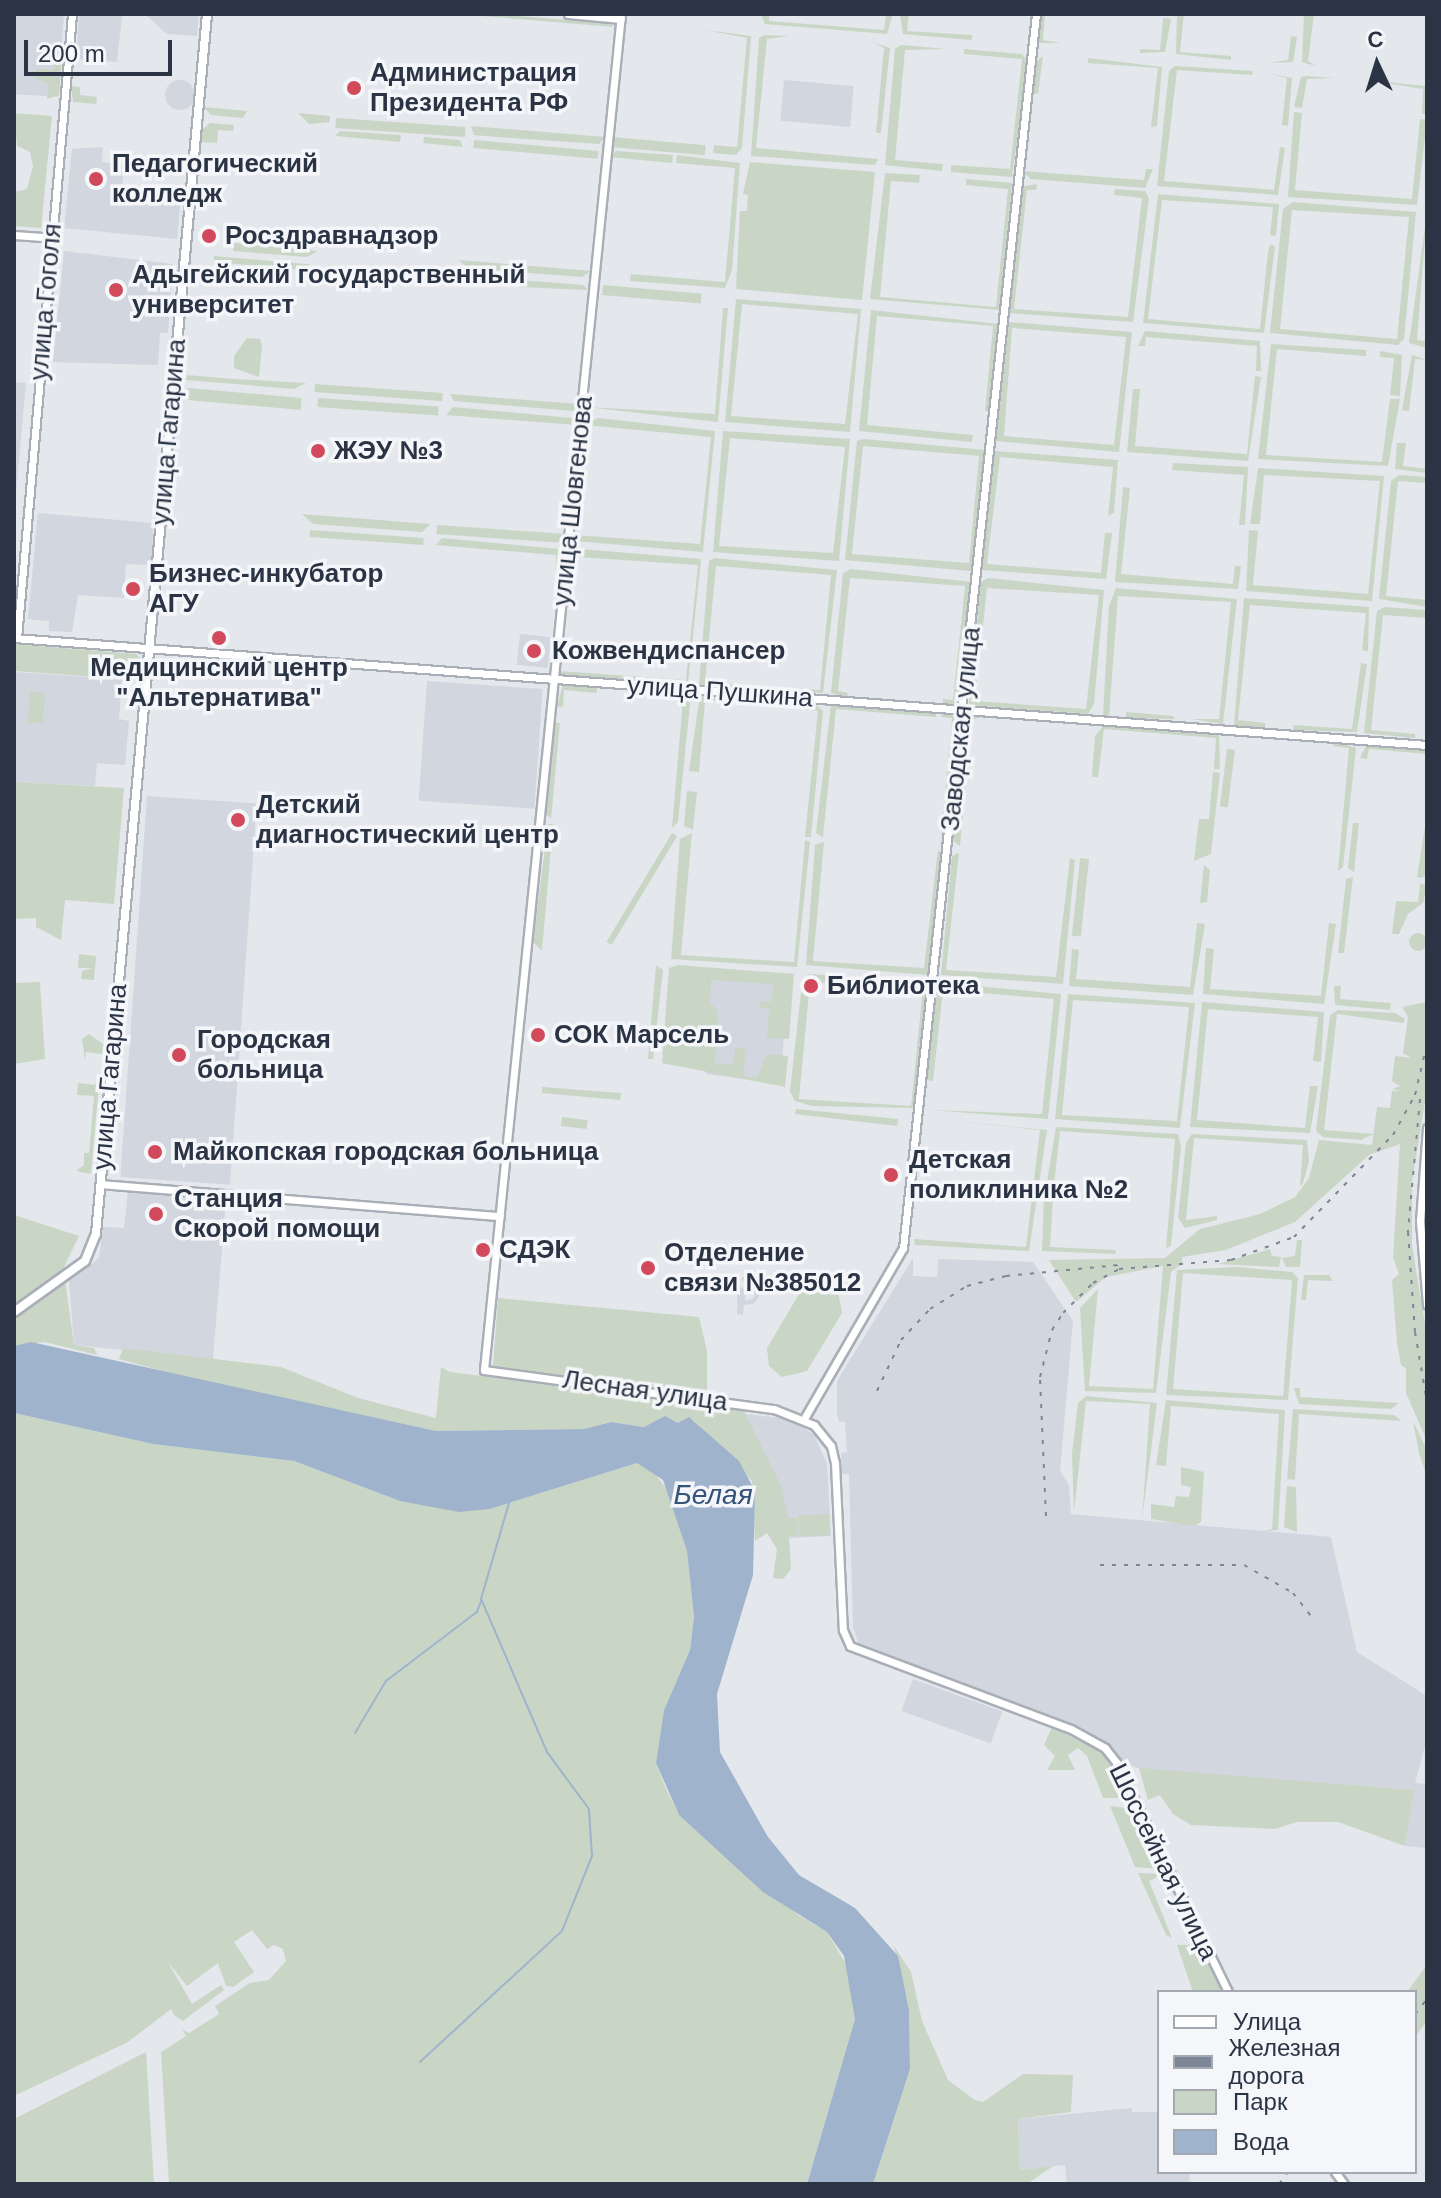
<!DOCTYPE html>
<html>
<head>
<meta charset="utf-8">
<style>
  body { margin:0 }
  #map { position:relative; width:1441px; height:2198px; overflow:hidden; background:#e4e7ec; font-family:Helvetica,sans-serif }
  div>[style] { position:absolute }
  .built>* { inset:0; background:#d2d6de; transform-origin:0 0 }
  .round { border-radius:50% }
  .green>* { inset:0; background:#c9d6c5; transform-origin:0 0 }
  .water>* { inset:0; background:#9fb4cc }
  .stream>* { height:2px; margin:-1px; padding:0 1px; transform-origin:1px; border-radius:1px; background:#9fb4cc }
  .roads { filter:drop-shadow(2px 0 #a9aeb7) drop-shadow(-2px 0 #a9aeb7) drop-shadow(0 2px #a9aeb7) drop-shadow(0 -2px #a9aeb7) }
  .secondary>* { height:7px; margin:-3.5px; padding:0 3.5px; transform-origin:3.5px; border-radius:3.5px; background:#fff }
  .primary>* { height:8px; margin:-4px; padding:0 4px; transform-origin:4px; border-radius:4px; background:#fff }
  .rail>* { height:2px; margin-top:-1px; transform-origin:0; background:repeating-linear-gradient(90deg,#7d8696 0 4px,transparent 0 12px) }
  .dots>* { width:22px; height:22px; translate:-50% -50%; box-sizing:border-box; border:4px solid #f4f6f9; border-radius:50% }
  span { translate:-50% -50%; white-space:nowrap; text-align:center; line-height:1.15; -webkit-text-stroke:7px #f4f6f9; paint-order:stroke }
  .poi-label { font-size:26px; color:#2b3445; font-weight:700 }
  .left { translate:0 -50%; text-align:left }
  .street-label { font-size:26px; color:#2b3445 }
  .water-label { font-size:28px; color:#34527a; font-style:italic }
  .frame { position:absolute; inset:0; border:16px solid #2b3445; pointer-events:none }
  .legend { position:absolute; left:1157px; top:1990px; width:260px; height:184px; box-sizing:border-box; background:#f4f6f9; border:2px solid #a4a8b1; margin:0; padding:10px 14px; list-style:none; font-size:24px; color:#2b3445 }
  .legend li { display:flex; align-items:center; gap:16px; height:40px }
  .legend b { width:40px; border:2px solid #a4a8b1 }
  .north { position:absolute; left:1337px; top:24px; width:80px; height:80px; -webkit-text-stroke:6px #f4f6f9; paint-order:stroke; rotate:356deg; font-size:22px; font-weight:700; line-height:32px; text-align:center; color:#2b3445 }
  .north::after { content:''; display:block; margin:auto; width:28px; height:36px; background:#2b3445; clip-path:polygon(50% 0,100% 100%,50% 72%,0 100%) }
  .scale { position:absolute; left:24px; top:40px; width:148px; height:36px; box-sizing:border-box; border:4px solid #2b3445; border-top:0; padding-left:10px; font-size:24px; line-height:28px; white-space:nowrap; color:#2b3445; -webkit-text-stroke:6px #f4f6f9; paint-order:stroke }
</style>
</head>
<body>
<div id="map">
  <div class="built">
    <i style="clip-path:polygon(14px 14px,64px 14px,58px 97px,14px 94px)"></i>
    <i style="clip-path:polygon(79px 14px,199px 14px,197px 36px,167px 34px,147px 16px,122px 16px,117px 62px,76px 59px)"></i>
    <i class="round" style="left:165px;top:80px;width:30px;height:30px"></i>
    <i style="left:784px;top:80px;width:70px;height:41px;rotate:5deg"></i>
    <i style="clip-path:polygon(103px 147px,102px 162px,125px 165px,121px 193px,181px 197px,177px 239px,64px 228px,72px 149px)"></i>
    <i style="clip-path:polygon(64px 251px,173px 264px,168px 333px,160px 333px,158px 365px,53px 362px)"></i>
    <i style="clip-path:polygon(14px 382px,26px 383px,16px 494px,14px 494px)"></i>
    <i style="clip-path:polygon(38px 513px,153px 523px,152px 565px,126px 564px,124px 598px,78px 595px,72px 632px,49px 631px,49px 621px,28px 619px)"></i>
    <i style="left:520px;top:634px;width:31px;height:31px;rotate:6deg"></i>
    <i style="clip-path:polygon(14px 672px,122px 679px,119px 719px,129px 721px,125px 765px,97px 763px,95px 786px,17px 782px,14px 800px)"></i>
    <i style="left:427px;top:681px;width:116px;height:120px;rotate:4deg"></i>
    <i style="left:147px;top:796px;width:110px;height:382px;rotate:4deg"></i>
    <i style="clip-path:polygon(677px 972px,789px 979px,780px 1084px,706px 1074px)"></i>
    <i style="clip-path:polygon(128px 1191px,226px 1199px,213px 1359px,74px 1345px,69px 1281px,99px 1258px,103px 1227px,124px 1228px)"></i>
    <i style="clip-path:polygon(913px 1258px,913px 1276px,937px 1277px,938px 1259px,1033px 1262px,1073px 1321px,1060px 1471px,1069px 1485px,1071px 1514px,1331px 1537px,1357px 1652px,1427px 1696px,1427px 1739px,1415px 1783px,1427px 1784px,1427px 1848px,1405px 1846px,1414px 1790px,1147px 1770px,1116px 1762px,1090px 1738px,859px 1645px,853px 1627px,849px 1474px,842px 1474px,841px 1453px,847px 1452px,845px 1422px,839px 1422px,837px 1415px,837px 1381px)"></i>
    <i style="clip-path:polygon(745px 1275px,760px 1289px,759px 1297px,753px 1304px,744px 1305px,743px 1315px,737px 1314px,737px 1286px,746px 1289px,745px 1301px,754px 1298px,754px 1290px,741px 1279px)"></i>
    <i style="clip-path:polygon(745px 1414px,790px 1419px,814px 1435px,827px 1463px,831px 1536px,789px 1538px,781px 1485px)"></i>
    <i style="left:913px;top:1679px;width:95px;height:34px;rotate:20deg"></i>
    <i style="clip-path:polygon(1132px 2108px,1132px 2112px,1159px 2112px,1159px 2172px,1190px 2172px,1189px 2184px,1067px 2184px,1065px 2165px,1020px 2170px,1018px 2119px)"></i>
  </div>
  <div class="green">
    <i style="clip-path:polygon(493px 14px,608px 23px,614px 27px,482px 16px)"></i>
    <i style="clip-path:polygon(761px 14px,769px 14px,769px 21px,884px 30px,886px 14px,893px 14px,887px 34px,765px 24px)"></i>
    <i style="clip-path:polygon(900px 14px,909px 14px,907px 31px,972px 35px,972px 40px,903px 34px)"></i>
    <i style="clip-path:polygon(1039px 14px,1045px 14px,1043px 40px,1061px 43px,1038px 43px)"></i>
    <i style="clip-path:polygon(1177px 14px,1184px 14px,1180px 52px,1231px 56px,1231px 60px,1176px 54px)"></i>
    <i style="clip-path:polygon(1304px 14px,1314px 14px,1308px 61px,1316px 66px,1302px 62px)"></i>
    <i style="clip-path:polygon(1163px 18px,1171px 19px,1165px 52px,1140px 53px,1140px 49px,1160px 50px)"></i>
    <i style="clip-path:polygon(705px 30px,751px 36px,742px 148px,736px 155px,713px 153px,714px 145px,737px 147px,747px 38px)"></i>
    <i style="clip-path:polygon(764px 35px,789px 36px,767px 39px,756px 148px,878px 159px,875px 165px,751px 156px,759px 38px)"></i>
    <i style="clip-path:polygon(1291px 36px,1297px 37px,1293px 62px,1268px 63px,1288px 60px)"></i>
    <i style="clip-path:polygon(872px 42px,890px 48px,881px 133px,876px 133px,884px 48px)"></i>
    <i style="clip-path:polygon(901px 45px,947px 49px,905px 50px,895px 160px,943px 164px,942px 171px,885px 165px,895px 49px)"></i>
    <i style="clip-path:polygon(964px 49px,1022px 54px,1028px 62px,1012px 177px,951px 172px,951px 165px,1010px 169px,1022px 59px,964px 54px)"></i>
    <i style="clip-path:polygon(1043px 56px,1038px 94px,1031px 93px,1034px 63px)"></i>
    <i style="clip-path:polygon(56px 57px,62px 57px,59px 95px,47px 99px,49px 84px,35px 78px,36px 69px,54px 70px)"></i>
    <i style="clip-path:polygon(1088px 58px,1162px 67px,1157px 126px,1151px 127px,1158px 68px,1088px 63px)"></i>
    <i style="clip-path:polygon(1175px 66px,1253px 71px,1252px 75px,1177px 70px,1164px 181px,1274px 190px,1280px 147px,1285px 148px,1278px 195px,1157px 186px,1169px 71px)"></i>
    <i style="clip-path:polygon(1261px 72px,1292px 78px,1288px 126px,1282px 125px,1287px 78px)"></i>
    <i style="clip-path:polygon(1301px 77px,1306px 76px,1334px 78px,1307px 79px,1302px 108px,1294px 107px)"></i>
    <i style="clip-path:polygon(1367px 80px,1425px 86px,1427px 114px,1422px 114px,1423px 89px)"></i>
    <i style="clip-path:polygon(71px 86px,80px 87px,80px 95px,97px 97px,96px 104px,73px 102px)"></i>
    <i style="clip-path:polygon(204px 107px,247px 111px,243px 118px,211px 115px)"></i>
    <i style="clip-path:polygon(1294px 112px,1302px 113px,1295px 190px,1412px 199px,1420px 119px,1427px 120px,1417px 205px,1288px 197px)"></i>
    <i style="clip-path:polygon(14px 113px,52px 116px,41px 228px,14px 226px,14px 192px,27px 189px,33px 166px,30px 152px,17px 146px)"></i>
    <i style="clip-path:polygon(298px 113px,330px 116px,330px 122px,309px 124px)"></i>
    <i style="left:336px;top:118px;width:130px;height:10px;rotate:4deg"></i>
    <i style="clip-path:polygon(210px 123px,234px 125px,233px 131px,218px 130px,217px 143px,200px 142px,202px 130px)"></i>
    <i style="clip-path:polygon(471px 126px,605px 137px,599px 144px,497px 137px,474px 135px)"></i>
    <i style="clip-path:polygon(340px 131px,401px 135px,400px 142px,335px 136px)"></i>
    <i style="clip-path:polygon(424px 137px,460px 140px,463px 147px,423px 143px)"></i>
    <i style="left:612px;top:137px;width:94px;height:10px;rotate:5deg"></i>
    <i style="left:474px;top:140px;width:125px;height:8px;rotate:5deg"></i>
    <i style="clip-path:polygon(616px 151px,673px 155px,672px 163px,610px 157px)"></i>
    <i style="clip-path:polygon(677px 155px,740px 163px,732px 270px,725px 288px,630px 281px,631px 274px,725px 282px,735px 168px,676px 163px)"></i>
    <i style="clip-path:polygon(750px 162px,875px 172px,862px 300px,736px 289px,740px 211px,747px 211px,748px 195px,743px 194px)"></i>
    <i style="clip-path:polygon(1146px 169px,1153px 169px,1145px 188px,1031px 179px,1021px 171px,1144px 180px)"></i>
    <i style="clip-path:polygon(885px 173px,920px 175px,919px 183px,891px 181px,880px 297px,996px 307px,1008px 189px,966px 185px,966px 179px,1012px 183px,1000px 310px,870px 299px)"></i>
    <i style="clip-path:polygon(1037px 184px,1036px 190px,1027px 190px,1014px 309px,1128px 317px,1142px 198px,1114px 195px,1115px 189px,1145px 191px,1149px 198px,1133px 322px,1008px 313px,1020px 187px)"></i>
    <i style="clip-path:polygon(1158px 194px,1279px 204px,1276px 236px,1270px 235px,1273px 207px,1162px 200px,1148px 319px,1260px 329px,1268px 252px,1270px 245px,1275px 246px,1264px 333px,1143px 323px)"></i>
    <i style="clip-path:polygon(evenodd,1293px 202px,1416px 212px,1404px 339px,1398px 345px,1270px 333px,1283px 209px,1293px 202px,1292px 210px,1409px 217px,1397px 339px,1280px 329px,1292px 210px)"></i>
    <i style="clip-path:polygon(1427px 213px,1417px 340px,1427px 341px,1427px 348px,1409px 343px)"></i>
    <i style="clip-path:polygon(234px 243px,318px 251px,307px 257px,233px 251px)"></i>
    <i style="left:214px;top:256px;width:96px;height:6px;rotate:5deg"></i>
    <i style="clip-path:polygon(459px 260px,591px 271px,582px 277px,467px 268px)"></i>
    <i style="clip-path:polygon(328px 265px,430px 273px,430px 279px,323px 272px)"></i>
    <i style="clip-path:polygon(459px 275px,506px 277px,505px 286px,457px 281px)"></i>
    <i style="clip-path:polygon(520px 280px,583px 285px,588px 290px,519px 287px)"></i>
    <i style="left:603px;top:285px;width:99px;height:10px;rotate:5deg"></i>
    <i style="clip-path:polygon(evenodd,736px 299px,861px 309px,850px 432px,725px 422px,736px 299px,742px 304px,858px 314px,845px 424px,731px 416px,742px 304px)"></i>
    <i style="clip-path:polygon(723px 308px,728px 308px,718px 422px,586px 407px,715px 414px)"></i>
    <i style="clip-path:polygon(871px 310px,998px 324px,992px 412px,985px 411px,993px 326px,877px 316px,867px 425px,973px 435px,972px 442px,859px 431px)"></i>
    <i style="clip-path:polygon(evenodd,1009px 322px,1132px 332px,1119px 452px,996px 441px,1009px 322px,1012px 328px,1126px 337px,1114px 445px,1004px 436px,1012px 328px)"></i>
    <i style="clip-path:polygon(1145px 331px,1260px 341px,1261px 371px,1256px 371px,1257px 346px,1146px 337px,1145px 346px,1138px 346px)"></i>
    <i style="clip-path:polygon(247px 338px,260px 339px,262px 345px,259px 377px,234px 368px,234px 356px)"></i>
    <i style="clip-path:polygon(1271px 344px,1366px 350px,1366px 356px,1277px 349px,1266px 455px,1382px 462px,1390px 399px,1400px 399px,1388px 466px,1258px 459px)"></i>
    <i style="clip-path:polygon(1380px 351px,1402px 355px,1400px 396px,1390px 395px,1394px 358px,1380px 357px)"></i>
    <i style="clip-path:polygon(1412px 355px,1427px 360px,1415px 359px,1409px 411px,1402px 410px)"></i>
    <i style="clip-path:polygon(187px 375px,234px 379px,306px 383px,294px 389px,186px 380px)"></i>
    <i style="clip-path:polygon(1255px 376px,1261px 377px,1248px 461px,1127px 452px,1133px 389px,1140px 389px,1135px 446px,1247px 454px)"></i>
    <i style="left:315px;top:384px;width:128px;height:8px;rotate:4deg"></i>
    <i style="left:188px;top:388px;width:114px;height:12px;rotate:5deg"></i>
    <i style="clip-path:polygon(450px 394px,578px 404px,573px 411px,454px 401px)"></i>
    <i style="left:318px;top:398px;width:121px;height:9px;rotate:4deg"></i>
    <i style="clip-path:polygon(453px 407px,572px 418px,577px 425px,446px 415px)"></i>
    <i style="clip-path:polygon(598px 418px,715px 431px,703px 552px,575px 541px,574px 535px,700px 544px,711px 437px,585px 425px)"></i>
    <i style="clip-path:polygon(evenodd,723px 431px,850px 439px,839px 561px,713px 552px,723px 431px,730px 438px,845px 447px,833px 553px,719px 546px,730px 438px)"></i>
    <i style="clip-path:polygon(evenodd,864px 439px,986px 450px,971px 571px,845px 560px,857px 441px,864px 439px,863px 446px,979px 456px,969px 563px,852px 554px,863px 446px)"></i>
    <i style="clip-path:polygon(1397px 443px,1406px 443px,1403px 466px,1427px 469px,1427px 473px,1395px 469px)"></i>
    <i style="clip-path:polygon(994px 451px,1118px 460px,1114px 513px,1108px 516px,1113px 467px,1000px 457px,987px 564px,1101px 573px,1105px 533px,1112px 533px,1106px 579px,982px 570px)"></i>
    <i style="clip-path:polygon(1173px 463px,1248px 467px,1245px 525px,1239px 525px,1244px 475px,1172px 470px)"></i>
    <i style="clip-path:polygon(1258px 468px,1384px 476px,1372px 601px,1246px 591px,1249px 530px,1258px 531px,1253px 585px,1368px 594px,1380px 481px,1264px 475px,1260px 524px,1250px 524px)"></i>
    <i style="clip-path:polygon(1399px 475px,1427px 477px,1427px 483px,1398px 481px,1386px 596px,1427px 600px,1427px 607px,1379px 599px,1391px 481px)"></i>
    <i style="clip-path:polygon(1123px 487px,1130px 488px,1121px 574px,1233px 584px,1235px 566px,1241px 566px,1238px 589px,1115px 582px)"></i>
    <i style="clip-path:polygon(302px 514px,430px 524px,422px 532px,313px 524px)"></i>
    <i style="left:437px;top:525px;width:127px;height:9px;rotate:4deg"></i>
    <i style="left:310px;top:530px;width:114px;height:7px;rotate:4deg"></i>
    <i style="clip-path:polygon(442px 538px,559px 549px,562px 573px,556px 572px,556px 555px,436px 545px)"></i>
    <i style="clip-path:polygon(580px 549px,701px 559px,688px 683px,561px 675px,559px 671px,686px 680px,698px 565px,577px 557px,574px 579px,569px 579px,572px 551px)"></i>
    <i style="clip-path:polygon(evenodd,714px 558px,837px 570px,823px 693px,699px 685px,709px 561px,714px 558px,716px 566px,831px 575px,820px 690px,705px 682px,716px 566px)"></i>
    <i style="clip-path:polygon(851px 569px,972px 582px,955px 705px,943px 705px,943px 699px,953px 700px,965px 586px,850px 578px,838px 691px,848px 693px,847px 698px,831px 693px,843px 573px)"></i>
    <i style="clip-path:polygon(evenodd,988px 578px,1104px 590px,1094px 704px,1088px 714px,969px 705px,981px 582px,988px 578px,987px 588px,1099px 595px,1086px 709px,975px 701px,987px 588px)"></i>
    <i style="clip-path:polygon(1116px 588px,1237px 599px,1223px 724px,1192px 719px,1219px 719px,1231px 602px,1118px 596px,1109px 717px,1103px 715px,1109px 606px)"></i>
    <i style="clip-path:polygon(1244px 598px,1369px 607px,1368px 651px,1362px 650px,1366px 613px,1250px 605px,1238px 720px,1265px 723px,1265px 729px,1234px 726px)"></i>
    <i style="clip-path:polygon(1384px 607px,1427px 610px,1427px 618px,1383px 615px,1371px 730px,1415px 734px,1415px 738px,1364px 733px,1377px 611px)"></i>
    <i style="clip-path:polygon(14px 644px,136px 654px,142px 660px,141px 680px,14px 671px)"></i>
    <i style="clip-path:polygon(1361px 663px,1367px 664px,1357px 732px,1294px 730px,1293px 725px,1352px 729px)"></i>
    <i style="clip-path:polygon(563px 685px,597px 687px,597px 693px,564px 690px,563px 707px,557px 706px)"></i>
    <i style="left:30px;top:692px;width:15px;height:30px;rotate:4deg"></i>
    <i style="clip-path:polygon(654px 692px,684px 694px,690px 704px,678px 822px,672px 828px,683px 700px,653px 697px)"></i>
    <i style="clip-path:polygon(700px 695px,715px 696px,715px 701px,705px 701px,699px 772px,689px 771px)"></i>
    <i style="clip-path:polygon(796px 702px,814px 703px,823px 711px,811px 837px,805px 837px,818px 711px,795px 708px)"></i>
    <i style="clip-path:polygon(831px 705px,936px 712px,936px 717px,836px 709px,823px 837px,816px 833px)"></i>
    <i style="clip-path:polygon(1126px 712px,1173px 716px,1175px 719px,1126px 718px)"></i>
    <i style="clip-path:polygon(942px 713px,952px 713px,956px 723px,940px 845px,952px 718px,941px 717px)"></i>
    <i style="clip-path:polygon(970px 715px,985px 716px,972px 720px,960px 846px,953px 841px,965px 722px)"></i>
    <i style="clip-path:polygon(554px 723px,560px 723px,551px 819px,546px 814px)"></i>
    <i style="clip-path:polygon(1104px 725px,1219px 733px,1220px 769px,1214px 769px,1216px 738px,1104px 729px,1098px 777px,1092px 777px,1095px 736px)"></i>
    <i style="clip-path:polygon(1333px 741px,1356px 748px,1343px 867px,1338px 871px,1349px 748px,1333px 746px)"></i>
    <i style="clip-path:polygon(1367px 744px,1427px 748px,1427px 754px,1369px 749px,1367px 759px,1360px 758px)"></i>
    <i style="left:1227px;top:749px;width:8px;height:58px;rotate:7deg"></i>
    <i style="clip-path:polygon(1213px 772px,1220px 773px,1211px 854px,1194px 861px,1199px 819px,1209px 819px)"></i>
    <i style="clip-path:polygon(16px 782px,124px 788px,114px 904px,65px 900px,61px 940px,36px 927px,36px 918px,14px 919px)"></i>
    <i style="clip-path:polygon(687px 791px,697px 792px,693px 830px,684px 826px)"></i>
    <i style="clip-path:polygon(1427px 814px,1427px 876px,1420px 878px,1417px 877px)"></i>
    <i style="clip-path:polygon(1353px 823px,1359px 823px,1354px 872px,1348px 868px)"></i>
    <i style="clip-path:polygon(548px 824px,553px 824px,542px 951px,533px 942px)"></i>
    <i style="left:672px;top:833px;width:6px;height:127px;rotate:31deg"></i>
    <i style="clip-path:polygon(692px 833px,681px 955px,794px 962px,805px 840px,810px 842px,797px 967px,671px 959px,680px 839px)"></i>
    <i style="clip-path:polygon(824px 842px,813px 961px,924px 968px,938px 850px,942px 853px,928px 975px,806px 965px,815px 845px)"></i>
    <i style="clip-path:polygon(959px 853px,946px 970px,1056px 977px,1070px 858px,1075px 860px,1063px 984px,941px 975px,952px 856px)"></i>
    <i style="left:1089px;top:859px;width:78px;height:9px;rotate:96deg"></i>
    <i style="clip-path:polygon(1204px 865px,1210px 870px,1207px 902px,1200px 903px)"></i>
    <i style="clip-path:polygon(1353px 877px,1344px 953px,1338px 953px,1346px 879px)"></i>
    <i style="clip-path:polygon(1420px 883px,1427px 886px,1423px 903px,1408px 914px,1399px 934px,1392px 934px,1396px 901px,1418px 902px)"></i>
    <i style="clip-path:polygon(1197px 923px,1205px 924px,1193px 995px,1069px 986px,1072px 949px,1079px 950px,1076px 979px,1190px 987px)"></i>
    <i style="clip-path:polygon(1329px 923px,1336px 924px,1324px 1004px,1203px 994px,1206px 948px,1214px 949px,1210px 989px,1321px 996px)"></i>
    <i class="round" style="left:1409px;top:933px;width:18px;height:18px"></i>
    <i style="clip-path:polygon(79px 954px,96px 956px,94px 980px,81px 979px,82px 971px,92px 968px,78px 968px)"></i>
    <i style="clip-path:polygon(656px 965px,663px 970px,653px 1059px,648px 1059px)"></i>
    <i style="clip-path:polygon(678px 965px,794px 974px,789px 1039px,767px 1038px,769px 1009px,759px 1008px,761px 1001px,771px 1002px,773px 984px,711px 980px,710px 1002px,718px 1012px,715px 1063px,734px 1065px,735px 1048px,746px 1049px,743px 1076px,757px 1078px,767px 1054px,788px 1056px,785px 1087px,662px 1063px,669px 968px)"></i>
    <i style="clip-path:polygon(evenodd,809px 974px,921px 982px,928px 987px,914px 1108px,812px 1106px,795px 1101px,790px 1091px,802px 984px,809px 974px,810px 982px,923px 989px,911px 1106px,799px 1099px,810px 982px)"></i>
    <i style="clip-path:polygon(40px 982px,45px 1059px,14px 1064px,14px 983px)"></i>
    <i style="clip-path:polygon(944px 983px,1061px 994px,1048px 1119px,931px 1110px,1042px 1114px,1054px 999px,943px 990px,933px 1081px,926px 1080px,937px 989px)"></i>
    <i style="clip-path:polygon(1334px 986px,1341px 986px,1340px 999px,1391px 1003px,1390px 1010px,1335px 1005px)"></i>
    <i style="clip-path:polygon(evenodd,1068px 994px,1195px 1003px,1180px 1128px,1055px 1119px,1068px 994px,1073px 1000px,1189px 1007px,1177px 1121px,1062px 1115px,1073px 1000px)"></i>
    <i style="clip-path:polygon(1202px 1002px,1324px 1012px,1321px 1062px,1313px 1061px,1318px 1017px,1208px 1009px,1197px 1120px,1305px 1128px,1310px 1086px,1318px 1086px,1310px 1133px,1190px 1127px)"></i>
    <i style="clip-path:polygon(1427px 1002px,1427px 1089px,1412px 1182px,1412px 1245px,1427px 1336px,1427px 1441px,1406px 1393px,1406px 1368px,1401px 1365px,1397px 1343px,1392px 1280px,1399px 1274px,1393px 1258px,1400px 1144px,1369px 1155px,1295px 1222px,1226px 1250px,1182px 1257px,1182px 1264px,1171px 1272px,1156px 1393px,1085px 1391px,1080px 1308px,1098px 1289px,1089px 1386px,1153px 1389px,1163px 1266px,1106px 1277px,1076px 1302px,1049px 1260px,1165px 1258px,1200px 1229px,1260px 1214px,1295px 1197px,1309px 1178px,1319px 1140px,1372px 1145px,1377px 1107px,1390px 1108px,1392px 1091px,1400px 1091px,1392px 1089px,1400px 1086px,1392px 1081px,1395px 1056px,1411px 1058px,1403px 1053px,1408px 1017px,1402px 1007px)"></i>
    <i style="clip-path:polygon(1338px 1010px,1395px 1013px,1405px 1019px,1403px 1023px,1337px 1014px,1324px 1130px,1374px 1134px,1361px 1140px,1323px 1137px,1316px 1131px,1330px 1015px)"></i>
    <i style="clip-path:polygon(89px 1034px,103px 1044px,102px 1054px,86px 1052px,85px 1060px,82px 1039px)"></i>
    <i style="clip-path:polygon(100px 1072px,91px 1174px,76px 1171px,84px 1165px,84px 1153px,89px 1153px,94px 1096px,77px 1095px,78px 1083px,95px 1085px)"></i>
    <i style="clip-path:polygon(542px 1087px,621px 1093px,620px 1100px,542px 1093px)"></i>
    <i style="clip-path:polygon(796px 1109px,898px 1119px,897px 1126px,795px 1114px)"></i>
    <i style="left:562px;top:1117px;width:26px;height:9px;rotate:7deg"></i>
    <i style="clip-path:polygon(932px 1119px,1047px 1130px,1029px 1251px,915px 1245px,914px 1239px,1026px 1247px,1040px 1130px)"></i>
    <i style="clip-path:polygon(1056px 1127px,1178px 1134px,1181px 1146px,1171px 1246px,1166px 1248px,1175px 1139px,1060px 1131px,1053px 1194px,1045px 1194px)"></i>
    <i style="clip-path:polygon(1192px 1134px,1307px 1140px,1309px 1161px,1303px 1183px,1300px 1186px,1303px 1145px,1194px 1138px,1186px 1220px,1217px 1216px,1217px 1220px,1185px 1228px,1178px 1218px,1186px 1143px)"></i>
    <i style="clip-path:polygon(1044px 1197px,1053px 1197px,1050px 1247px,1115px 1250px,1116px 1254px,1042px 1251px)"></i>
    <i style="clip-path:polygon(14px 1215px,79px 1236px,62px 1271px,14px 1305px)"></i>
    <i style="clip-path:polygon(1297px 1240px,1302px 1240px,1300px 1267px,1286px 1267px,1282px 1258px,1295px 1256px)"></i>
    <i style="clip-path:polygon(1270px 1249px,1272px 1256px,1281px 1257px,1279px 1267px,1218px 1264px)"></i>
    <i style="clip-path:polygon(evenodd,1236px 1267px,1292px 1272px,1298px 1278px,1288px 1400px,1166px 1395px,1177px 1270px,1236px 1267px,1183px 1273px,1292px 1280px,1283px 1396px,1173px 1389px,1183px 1273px)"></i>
    <i style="clip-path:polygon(1304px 1275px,1329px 1275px,1333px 1281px,1308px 1280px,1306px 1300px,1301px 1300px)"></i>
    <i style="clip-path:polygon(65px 1280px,74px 1345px,94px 1348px,97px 1355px,45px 1342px,14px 1346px,14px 1317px)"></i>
    <i style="clip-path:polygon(815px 1282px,838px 1291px,842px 1313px,807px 1371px,782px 1377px,769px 1366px,767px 1348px,802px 1289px)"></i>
    <i style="clip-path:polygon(498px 1298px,699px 1317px,707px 1351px,707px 1394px,493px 1367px)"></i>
    <i style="clip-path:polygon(123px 1348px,281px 1367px,358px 1398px,436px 1418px,441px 1367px,450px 1372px,743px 1409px,781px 1485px,788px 1518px,797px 1518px,798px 1535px,789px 1536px,791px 1569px,783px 1579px,773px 1578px,777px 1549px,767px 1533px,755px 1541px,752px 1481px,695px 1421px,678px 1423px,665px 1417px,644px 1427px,611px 1422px,584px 1429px,436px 1431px,172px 1374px,119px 1359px)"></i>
    <i style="clip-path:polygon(1294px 1388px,1300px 1388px,1300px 1397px,1399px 1403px,1391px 1409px,1299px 1404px)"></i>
    <i style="clip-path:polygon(1086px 1396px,1157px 1403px,1142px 1520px,1150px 1404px,1086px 1401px,1074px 1512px,1072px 1453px,1078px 1403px)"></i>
    <i style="clip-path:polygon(1166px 1400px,1285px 1410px,1278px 1530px,1262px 1531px,1272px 1529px,1279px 1414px,1171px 1406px,1166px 1466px,1156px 1465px)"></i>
    <i style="clip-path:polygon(1293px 1409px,1394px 1415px,1401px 1421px,1299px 1414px,1295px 1480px,1287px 1479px)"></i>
    <i style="clip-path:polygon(evenodd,14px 1413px,153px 1444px,294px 1461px,400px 1501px,490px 1509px,637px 1463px,654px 1472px,667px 1490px,687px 1551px,694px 1617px,690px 1650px,664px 1710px,656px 1763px,666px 1789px,679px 1815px,798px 1915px,827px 1932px,851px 1973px,855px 2019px,807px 2184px,169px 2184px,161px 2052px,186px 2036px,171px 2009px,128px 2042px,14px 2096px,14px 1413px,252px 1930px,267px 1949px,274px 1945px,283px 1949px,286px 1961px,269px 1980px,250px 1983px,215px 2006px,219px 2014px,189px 2033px,182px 2029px,175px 2016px,183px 2021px,224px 1990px,221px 1985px,192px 2004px,168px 1962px,187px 1986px,218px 1963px,226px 1986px,233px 1987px,254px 1972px,234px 1942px,252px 1930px)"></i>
    <i style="clip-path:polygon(1413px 1421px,1427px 1450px,1427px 1478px,1419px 1453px)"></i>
    <i style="clip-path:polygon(1181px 1467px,1204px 1472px,1201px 1522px,1194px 1526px,1151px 1519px,1151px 1504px,1174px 1507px,1176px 1496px,1189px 1497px,1191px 1487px,1181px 1485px)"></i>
    <i style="clip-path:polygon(1287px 1486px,1296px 1487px,1297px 1532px,1284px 1527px)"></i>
    <i style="left:829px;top:1514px;width:21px;height:31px;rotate:87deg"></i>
    <i style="clip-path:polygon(1052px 1727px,1103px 1752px,1129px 1798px,1103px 1798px,1087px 1756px,1078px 1748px,1068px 1755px,1075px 1770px,1047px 1770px,1055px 1756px,1044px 1745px)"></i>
    <i style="clip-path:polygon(1139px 1768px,1414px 1790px,1405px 1846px,1338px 1822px,1297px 1822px,1275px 1829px,1191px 1825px,1173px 1814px,1160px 1795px,1148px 1800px)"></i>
    <i style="clip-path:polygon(1110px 1806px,1134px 1809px,1160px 1869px,1135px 1867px)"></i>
    <i style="clip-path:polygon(1138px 1873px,1163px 1874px,1168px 1878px,1175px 1896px,1161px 1875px,1149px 1881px,1172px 1938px,1166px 1935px)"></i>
    <i style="clip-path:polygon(1177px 1945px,1200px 1945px,1224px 1992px,1193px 1992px)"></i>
    <i style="clip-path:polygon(894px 1946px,911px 1972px,922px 2021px,948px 2080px,975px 2100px,983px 2102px,1023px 2074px,1073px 2075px,1071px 2112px,1018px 2119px,1020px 2170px,1053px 2166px,1027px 2184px,873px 2184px,910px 2069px,909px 2009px)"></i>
    <i style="clip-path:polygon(1427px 1965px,1427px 2021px,1415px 2037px,1415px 1992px,1407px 1992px)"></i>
    <i style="clip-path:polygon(146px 2052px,154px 2184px,14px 2184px,14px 2119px)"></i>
  </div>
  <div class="water">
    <i style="clip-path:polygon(31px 1342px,436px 1431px,584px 1429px,611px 1422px,644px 1427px,665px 1416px,678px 1423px,689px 1417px,739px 1461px,755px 1491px,753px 1575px,717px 1694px,720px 1752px,768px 1837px,799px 1875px,855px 1908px,898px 1956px,909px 2010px,910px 2069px,873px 2184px,807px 2184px,855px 2019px,844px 1956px,827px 1932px,763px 1892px,679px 1815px,656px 1763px,664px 1710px,690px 1650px,694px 1617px,687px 1551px,663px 1480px,637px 1463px,490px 1509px,459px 1512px,400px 1501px,294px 1461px,153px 1444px,14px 1413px,14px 1346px)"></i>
  </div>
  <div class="stream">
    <i style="left:355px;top:1733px;width:61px;rotate:-59.2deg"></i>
    <i style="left:386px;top:1681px;width:114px;rotate:-37.2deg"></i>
    <i style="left:477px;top:1612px;width:12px;rotate:-70deg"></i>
    <i style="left:420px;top:2062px;width:193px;rotate:-42.7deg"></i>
    <i style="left:562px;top:1931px;width:81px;rotate:-68.2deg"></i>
    <i style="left:592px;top:1856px;width:47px;rotate:-93.7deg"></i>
    <i style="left:589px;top:1809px;width:71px;rotate:-126.4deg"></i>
    <i style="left:547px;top:1752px;width:167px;rotate:-113.3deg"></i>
    <i style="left:481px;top:1599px;width:100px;rotate:-73.7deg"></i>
  </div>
  <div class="roads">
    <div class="secondary">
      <i style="left:568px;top:14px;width:53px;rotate:5.4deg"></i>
      <i style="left:621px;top:14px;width:1363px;rotate:95.77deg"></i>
      <i style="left:484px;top:1370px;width:293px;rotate:7.7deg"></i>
      <i style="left:774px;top:1409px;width:43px;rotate:21.8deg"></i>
      <i style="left:814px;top:1425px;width:27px;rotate:51deg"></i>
      <i style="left:831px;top:1446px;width:17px;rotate:77deg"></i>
      <i style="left:835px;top:1463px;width:167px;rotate:87.3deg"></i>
      <i style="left:843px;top:1630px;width:17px;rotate:66deg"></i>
      <i style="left:850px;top:1646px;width:236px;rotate:20.6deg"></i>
      <i style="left:1071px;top:1729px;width:39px;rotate:29deg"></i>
      <i style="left:1105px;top:1748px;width:18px;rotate:52deg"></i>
      <i style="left:1116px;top:1762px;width:256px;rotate:64deg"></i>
      <i style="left:14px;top:235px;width:39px;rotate:4deg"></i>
      <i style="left:14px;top:638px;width:1417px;rotate:4.33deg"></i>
      <i style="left:17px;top:638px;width:626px;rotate:-84.96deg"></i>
      <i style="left:1427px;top:1128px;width:93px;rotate:94.3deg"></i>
      <i style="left:1420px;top:1221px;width:84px;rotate:85.2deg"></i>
      <i style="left:100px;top:1184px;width:401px;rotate:4.6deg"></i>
      <i style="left:805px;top:1417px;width:195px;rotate:-59.9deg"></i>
      <i style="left:903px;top:1248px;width:1241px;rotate:-83.85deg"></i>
      <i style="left:1335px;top:2172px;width:15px;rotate:53deg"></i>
    </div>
    <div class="primary">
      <i style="left:14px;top:1312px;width:87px;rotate:-35.7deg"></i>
      <i style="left:85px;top:1261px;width:29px;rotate:-68deg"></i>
      <i style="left:96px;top:1234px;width:1225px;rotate:-84.8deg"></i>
    </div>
  </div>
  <div class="rail">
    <i style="left:1420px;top:1099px;width:134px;rotate:95.2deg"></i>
    <i style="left:1408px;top:1232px;width:100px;rotate:86deg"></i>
    <i style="left:1415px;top:1332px;width:71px;rotate:80.3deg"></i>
    <i style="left:877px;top:1391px;width:56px;rotate:-64.8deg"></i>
    <i style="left:901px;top:1340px;width:42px;rotate:-46.9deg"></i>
    <i style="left:930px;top:1309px;width:44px;rotate:-31.9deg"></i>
    <i style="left:967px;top:1286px;width:40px;rotate:-14.4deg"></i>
    <i style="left:1006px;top:1276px;width:113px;rotate:-5.6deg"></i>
    <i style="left:1046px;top:1516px;width:139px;rotate:-92.5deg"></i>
    <i style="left:1040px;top:1377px;width:49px;rotate:-75.7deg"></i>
    <i style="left:1052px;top:1330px;width:20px;rotate:-57deg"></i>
    <i style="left:1063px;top:1313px;width:42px;rotate:-45deg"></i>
    <i style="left:1093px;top:1283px;width:30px;rotate:-28deg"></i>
    <i style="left:1119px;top:1269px;width:112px;rotate:-4.6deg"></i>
    <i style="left:1231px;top:1260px;width:67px;rotate:-20.1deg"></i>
    <i style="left:1294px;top:1237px;width:142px;rotate:-45.9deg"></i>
    <i style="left:1393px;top:1135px;width:46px;rotate:-61.2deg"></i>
    <i style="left:1415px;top:1095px;width:52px;rotate:-76.8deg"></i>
    <i style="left:1100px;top:1565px;width:144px"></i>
    <i style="left:1244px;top:1565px;width:56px;rotate:29.7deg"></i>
    <i style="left:1293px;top:1593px;width:34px;rotate:52deg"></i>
    <i style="left:1415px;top:2014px;width:19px;rotate:-51deg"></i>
    <i style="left:1279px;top:2184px;width:15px;rotate:-53deg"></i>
  </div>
  <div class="dots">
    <i style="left:354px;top:88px;background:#d1495b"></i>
    <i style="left:96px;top:179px;background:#d1495b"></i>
    <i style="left:209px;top:236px;background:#d1495b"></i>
    <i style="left:116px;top:290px;background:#d1495b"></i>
    <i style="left:318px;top:451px;background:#d1495b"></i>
    <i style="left:133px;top:589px;background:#d1495b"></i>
    <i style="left:219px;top:638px;background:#d1495b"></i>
    <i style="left:534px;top:651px;background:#d1495b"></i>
    <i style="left:238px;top:820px;background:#d1495b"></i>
    <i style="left:811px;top:986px;background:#d1495b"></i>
    <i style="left:538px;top:1035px;background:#d1495b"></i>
    <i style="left:179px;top:1055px;background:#d1495b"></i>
    <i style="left:155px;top:1152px;background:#d1495b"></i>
    <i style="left:891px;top:1175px;background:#d1495b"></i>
    <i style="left:156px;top:1214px;background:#d1495b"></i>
    <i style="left:483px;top:1250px;background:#d1495b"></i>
    <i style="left:648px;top:1268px;background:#d1495b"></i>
  </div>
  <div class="poi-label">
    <span class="left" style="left:370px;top:88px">Администрация<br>Президента РФ</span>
    <span class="left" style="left:112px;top:179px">Педагогический<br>колледж</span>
    <span class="left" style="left:225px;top:236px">Росздравнадзор</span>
    <span class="left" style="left:132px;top:290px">Адыгейский государственный<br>университет</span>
    <span class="left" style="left:334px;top:451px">ЖЭУ №3</span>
    <span class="left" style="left:149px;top:589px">Бизнес-инкубатор<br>АГУ</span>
    <span class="left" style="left:552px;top:651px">Кожвендиспансер</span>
    <span style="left:219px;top:683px">Медицинский центр<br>"Альтернатива"</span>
    <span class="left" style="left:256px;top:820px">Детский<br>диагностический центр</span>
    <span class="left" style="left:827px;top:986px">Библиотека</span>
    <span class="left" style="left:554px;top:1035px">СОК Марсель</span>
    <span class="left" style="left:197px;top:1055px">Городская<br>больница</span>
    <span class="left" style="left:173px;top:1152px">Майкопская городская больница</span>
    <span class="left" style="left:909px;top:1175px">Детская<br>поликлиника №2</span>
    <span class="left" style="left:174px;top:1214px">Станция<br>Скорой помощи</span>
    <span class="left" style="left:499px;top:1250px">СДЭК</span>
    <span class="left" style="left:664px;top:1268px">Отделение<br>связи №385012</span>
  </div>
  <div class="street-label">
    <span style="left:46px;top:302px;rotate:-85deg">улица Гоголя</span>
    <span style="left:169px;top:432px;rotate:-85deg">улица Гагарина</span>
    <span style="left:573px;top:501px;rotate:-84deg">улица Шовгенова</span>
    <span style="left:720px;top:692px;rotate:4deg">улица Пушкина</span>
    <span style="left:961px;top:729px;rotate:-84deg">Заводская улица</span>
    <span style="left:110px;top:1077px;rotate:-85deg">улица Гагарина</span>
    <span style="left:645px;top:1391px;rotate:8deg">Лесная улица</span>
    <span style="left:1163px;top:1862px;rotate:64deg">Шоссейная улица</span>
  </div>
  <div class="water-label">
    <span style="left:713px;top:1495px">Белая</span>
  </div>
  <div class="frame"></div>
  <ul class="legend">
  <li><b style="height:10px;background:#fff"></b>Улица</li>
  <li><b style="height:10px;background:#7d8696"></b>Железная дорога</li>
  <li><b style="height:22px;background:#c9d6c5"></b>Парк</li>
  <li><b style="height:22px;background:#9fb4cc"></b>Вода</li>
  </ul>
  <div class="north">С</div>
  <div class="scale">200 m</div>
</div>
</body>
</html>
